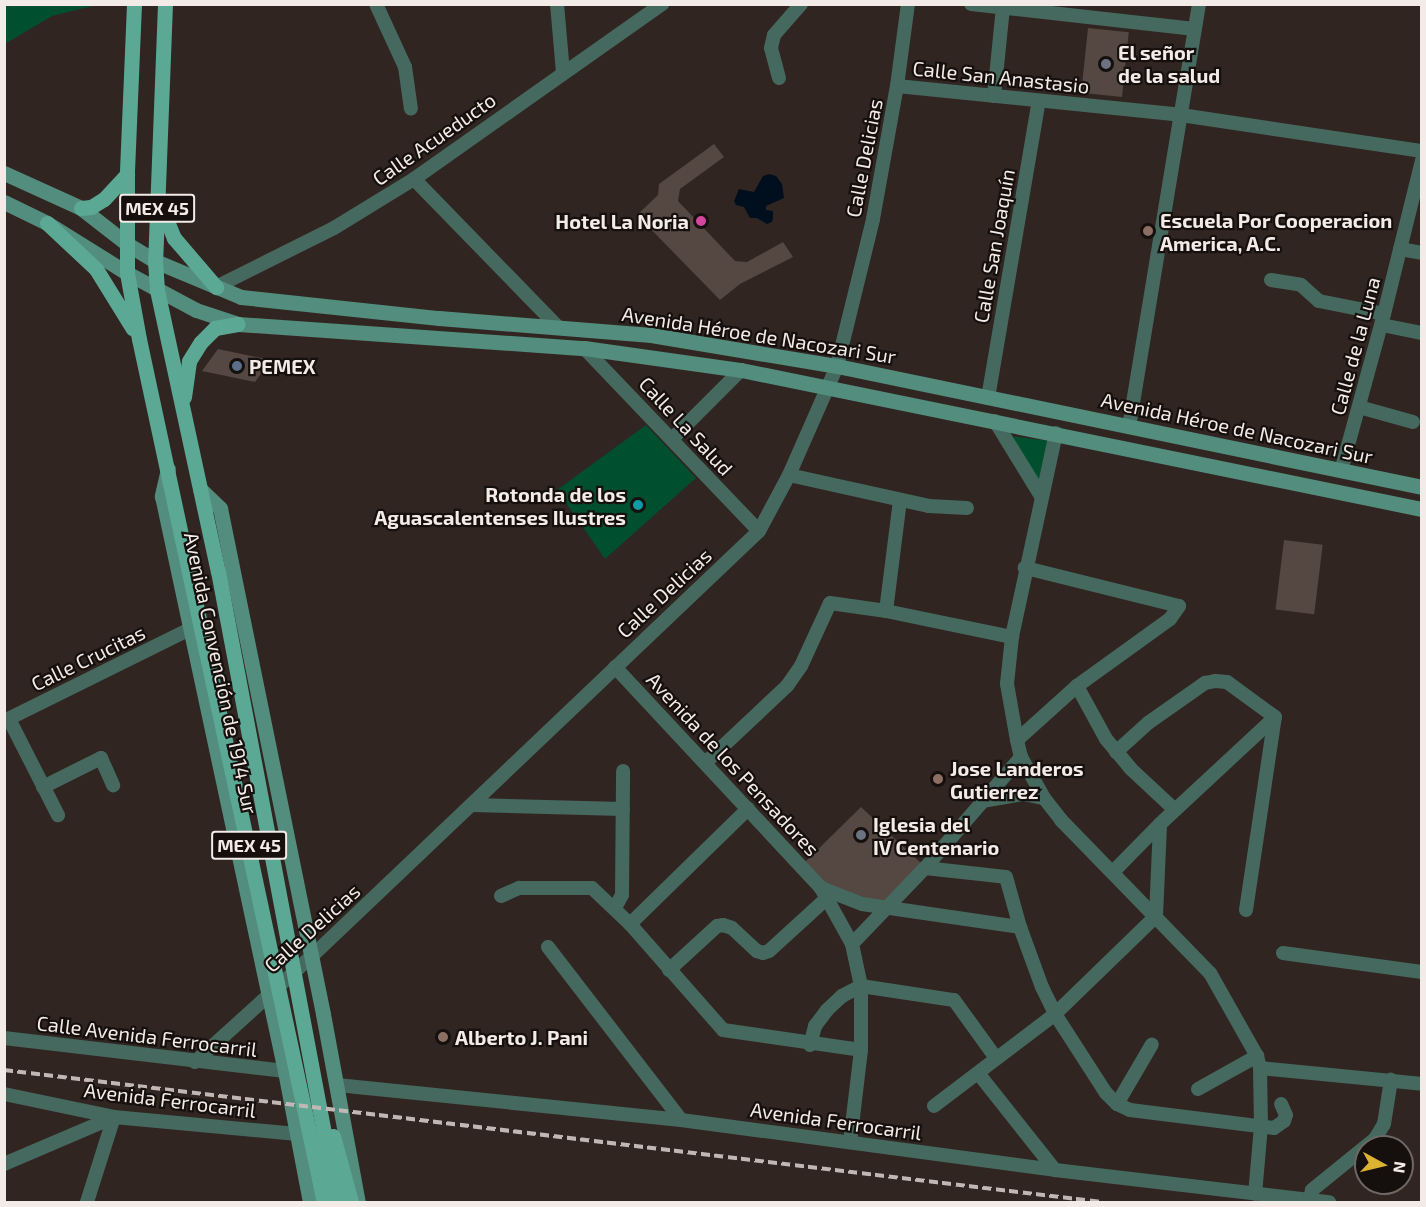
<!DOCTYPE html>
<meta charset="utf-8">
<style>
body{margin:0}
#map{position:relative;width:1426px;height:1207px;overflow:hidden;background:#312521;font-family:"Exo 2",sans-serif}
div>[style]{position:absolute}
.green>*{inset:0;background:#004f2e}
.water>*{inset:0;background:#000f1d}
.building>*{inset:0;background:#554742;transform-origin:0 0}
.street>*{height:14px;margin:-7px;padding:0 7px;transform-origin:7px;border-radius:7px;background:#45695f}
.secondary>*{height:15px;margin:-7.5px;padding:0 7.5px;transform-origin:7.5px;border-radius:7.5px;background:#528d7d}
.primary>*{height:15px;margin:-7.5px;padding:0 7.5px;transform-origin:7.5px;border-radius:7.5px;background:#5ba994}
.rail>*{height:4px;margin-top:-2px;transform-origin:0;background:repeating-linear-gradient(90deg,#c1b8b5 0 9px,transparent 0 13.5px)}
.dots>*{width:16px;height:16px;translate:-50% -50%;box-sizing:border-box;border:3px solid #15100e;border-radius:50%}
span{translate:-50% -50%;white-space:nowrap;text-align:center;line-height:1.15;-webkit-text-stroke:4.5px #15100e;paint-order:stroke}
.shield-label span{padding:2px 4px;background:#15100e;border:2px solid;border-radius:4px;-webkit-text-stroke-width:0}
.shield-label{font-size:18px;color:#f3ebe8;font-weight:700}
.poi-label{font-size:20px;color:#f3ebe8;font-weight:700}
.left{translate:0 -50%;text-align:left}
.right{translate:-100% -50%;text-align:right}
.street-label{font-size:20px;color:#f3ebe8}
.frame{position:absolute;inset:0;border:6px solid #f3ebe8;pointer-events:none}
.north{position:absolute;left:1354px;top:1135px;width:60px;height:60px;box-sizing:border-box;background:#15100e;border:2px solid #6e6865;border-radius:50%;rotate:98deg;font-size:16px;font-weight:700;line-height:24px;text-align:center;color:#f3ebe8}
.north::after{content:'';display:block;margin:auto;width:21px;height:27px;background:#dcb233;clip-path:polygon(50% 0,100% 100%,50% 72%,0 100%)}
</style>
<div id="map">
<div class="green">
<div style="clip-path:polygon(5px 4px,97px 4px,97px 5px,52px 16px,5px 44px)"></div>
<div style="clip-path:polygon(646px 425px,696px 478px,605px 559px,557px 490px)"></div>
<div style="clip-path:polygon(1010px 436px,1050px 441px,1040px 486px)"></div>
</div>
<div class="water">
<div style="clip-path:polygon(769px 174px,776px 176px,782px 184px,784px 198px,766px 206px,766px 210px,773px 211px,773px 217px,772px 222px,767px 224px,757px 218px,750px 218px,744px 207px,736px 205px,734px 201px,739px 189px,754px 192px,763px 176px)"></div>
</div>
<div class="building">
<div style="left:1088px;top:28px;width:41px;height:65px;rotate:6deg"></div>
<div style="clip-path:polygon(714px 144px,724px 157px,680px 189px,678px 201px,735px 261px,747px 262px,783px 242px,793px 257px,740px 284px,720px 300px,637px 215px,658px 195px,659px 184px)"></div>
<div style="clip-path:polygon(218px 349px,271px 360px,255px 382px,202px 371px)"></div>
<div style="left:1284px;top:540px;width:39px;height:70px;rotate:7deg"></div>
<div style="clip-path:polygon(861px 807px,924px 866px,887px 905px,862px 901px,819px 881px,804px 863px)"></div>
</div>
<div class="street">
<div style="left:376px;top:4px;width:69px;rotate:65.3deg"></div>
<div style="left:405px;top:67px;width:42px;rotate:81.9deg"></div>
<div style="left:557px;top:4px;width:68px;rotate:85deg"></div>
<div style="left:971px;top:4px;width:225px;rotate:6.4deg"></div>
<div style="left:779px;top:78px;width:31px;rotate:-105deg"></div>
<div style="left:771px;top:48px;width:13px;rotate:-77deg"></div>
<div style="left:774px;top:35px;width:41px;rotate:-48.9deg"></div>
<div style="left:897px;top:86px;width:285px;rotate:5.8deg"></div>
<div style="left:1181px;top:115px;width:244px;rotate:8.5deg"></div>
<div style="left:994px;top:96px;width:88px;rotate:-84.2deg"></div>
<div style="left:414px;top:179px;width:208px;rotate:45.8deg"></div>
<div style="left:1400px;top:249px;width:22px;rotate:10deg"></div>
<div style="left:1271px;top:280px;width:30px;rotate:9deg"></div>
<div style="left:1301px;top:285px;width:24px;rotate:42deg"></div>
<div style="left:1319px;top:301px;width:66px;rotate:11.3deg"></div>
<div style="left:216px;top:287px;width:132px;rotate:-26.6deg"></div>
<div style="left:334px;top:228px;width:94px;rotate:-31.5deg"></div>
<div style="left:414px;top:179px;width:304px;rotate:-35.2deg"></div>
<div style="left:1382px;top:325px;width:41px;rotate:11.3deg"></div>
<div style="left:584px;top:348px;width:253px;rotate:46.3deg"></div>
<div style="left:988px;top:398px;width:301px;rotate:-80.3deg"></div>
<div style="left:1359px;top:407px;width:56px;rotate:15.5deg"></div>
<div style="left:995px;top:421px;width:88px;rotate:58.5deg"></div>
<div style="left:1129px;top:427px;width:429px;rotate:-80.6deg"></div>
<div style="left:1056px;top:433px;width:209px;rotate:102.2deg"></div>
<div style="left:1012px;top:637px;width:47px;rotate:96.1deg"></div>
<div style="left:1007px;top:684px;width:57px;rotate:79.9deg"></div>
<div style="left:1017px;top:740px;width:17px;rotate:77deg"></div>
<div style="left:1021px;top:757px;width:47px;rotate:60.7deg"></div>
<div style="left:1044px;top:798px;width:28px;rotate:52deg"></div>
<div style="left:1061px;top:820px;width:214px;rotate:45.8deg"></div>
<div style="left:1210px;top:973px;width:95px;rotate:60.5deg"></div>
<div style="left:1257px;top:1056px;width:12px;rotate:76deg"></div>
<div style="left:1260px;top:1068px;width:58px;rotate:89deg"></div>
<div style="left:1261px;top:1126px;width:68px;rotate:95deg"></div>
<div style="left:673px;top:438px;width:96px;rotate:-45deg"></div>
<div style="left:1341px;top:471px;width:163px;rotate:-74.7deg"></div>
<div style="left:1384px;top:314px;width:159px;rotate:-76.1deg"></div>
<div style="left:789px;top:475px;width:143px;rotate:12.5deg"></div>
<div style="left:929px;top:506px;width:38px;rotate:3deg"></div>
<div style="left:886px;top:611px;width:112px;rotate:-82.8deg"></div>
<div style="left:615px;top:667px;width:302px;rotate:47deg"></div>
<div style="left:821px;top:888px;width:64px;rotate:61deg"></div>
<div style="left:852px;top:944px;width:43px;rotate:77.9deg"></div>
<div style="left:861px;top:986px;width:64px;rotate:90deg"></div>
<div style="left:861px;top:1050px;width:93px;rotate:96.8deg"></div>
<div style="left:1077px;top:686px;width:60px;rotate:61.3deg"></div>
<div style="left:1106px;top:739px;width:39px;rotate:50deg"></div>
<div style="left:1131px;top:769px;width:60px;rotate:43deg"></div>
<div style="left:9px;top:719px;width:108px;rotate:63deg"></div>
<div style="left:4px;top:721px;width:208px;rotate:-26.3deg"></div>
<div style="left:1017px;top:740px;width:81px;rotate:-42deg"></div>
<div style="left:1077px;top:686px;width:115px;rotate:-35.8deg"></div>
<div style="left:1170px;top:619px;width:16px;rotate:-55deg"></div>
<div style="left:1179px;top:606px;width:159px;rotate:-166.1deg"></div>
<div style="left:1116px;top:752px;width:43px;rotate:-42.2deg"></div>
<div style="left:1148px;top:723px;width:70px;rotate:-35.1deg"></div>
<div style="left:1205px;top:683px;width:10px;rotate:-11deg"></div>
<div style="left:1215px;top:681px;width:12px;rotate:5deg"></div>
<div style="left:1227px;top:682px;width:59px;rotate:36.1deg"></div>
<div style="left:706px;top:762px;width:111px;rotate:-43.2deg"></div>
<div style="left:787px;top:686px;width:24px;rotate:-55deg"></div>
<div style="left:801px;top:666px;width:69px;rotate:-65.3deg"></div>
<div style="left:830px;top:603px;width:57px;rotate:8.1deg"></div>
<div style="left:886px;top:611px;width:129px;rotate:11.7deg"></div>
<div style="left:43px;top:787px;width:65px;rotate:-26.6deg"></div>
<div style="left:101px;top:758px;width:30px;rotate:66deg"></div>
<div style="left:982px;top:801px;width:42px;rotate:-9.7deg"></div>
<div style="left:1023px;top:794px;width:21px;rotate:11deg"></div>
<div style="left:472px;top:805px;width:151px;rotate:1.5deg"></div>
<div style="left:925px;top:868px;width:81px;rotate:6.3deg"></div>
<div style="left:1006px;top:877px;width:52px;rotate:74.4deg"></div>
<div style="left:1020px;top:927px;width:64px;rotate:69.9deg"></div>
<div style="left:1042px;top:987px;width:30px;rotate:64deg"></div>
<div style="left:1055px;top:1014px;width:94px;rotate:57.2deg"></div>
<div style="left:1106px;top:1093px;width:16px;rotate:45deg"></div>
<div style="left:1117px;top:1104px;width:14px;rotate:25deg"></div>
<div style="left:1130px;top:1110px;width:145px;rotate:7.1deg"></div>
<div style="left:1274px;top:1128px;width:12px;rotate:-35deg"></div>
<div style="left:1284px;top:1121px;width:6px;rotate:-72deg"></div>
<div style="left:1286px;top:1115px;width:12px;rotate:-114deg"></div>
<div style="left:1113px;top:872px;width:67px;rotate:-45.6deg"></div>
<div style="left:1160px;top:824px;width:157px;rotate:-42.9deg"></div>
<div style="left:821px;top:888px;width:44px;rotate:21.3deg"></div>
<div style="left:862px;top:904px;width:160px;rotate:8.3deg"></div>
<div style="left:501px;top:896px;width:20px;rotate:-24deg"></div>
<div style="left:519px;top:888px;width:73px"></div>
<div style="left:592px;top:888px;width:52px;rotate:43.5deg"></div>
<div style="left:630px;top:924px;width:141px;rotate:48.7deg"></div>
<div style="left:723px;top:1030px;width:139px;rotate:8.2deg"></div>
<div style="left:615px;top:908px;width:15px;rotate:-62deg"></div>
<div style="left:622px;top:895px;width:124px;rotate:-89.5deg"></div>
<div style="left:1246px;top:910px;width:195px;rotate:-81.5deg"></div>
<div style="left:630px;top:924px;width:165px;rotate:-44.3deg"></div>
<div style="left:852px;top:944px;width:105px;rotate:-46.2deg"></div>
<div style="left:925px;top:868px;width:147px;rotate:-49.1deg"></div>
<div style="left:548px;top:947px;width:218px;rotate:52.4deg"></div>
<div style="left:1283px;top:953px;width:140px;rotate:7.8deg"></div>
<div style="left:669px;top:970px;width:65px;rotate:-42.5deg"></div>
<div style="left:717px;top:926px;width:6px;rotate:-9deg"></div>
<div style="left:723px;top:925px;width:9px;rotate:18deg"></div>
<div style="left:732px;top:928px;width:34px;rotate:43deg"></div>
<div style="left:757px;top:951px;width:6px;rotate:18deg"></div>
<div style="left:763px;top:953px;width:6px;rotate:-18deg"></div>
<div style="left:769px;top:951px;width:79px;rotate:-42.4deg"></div>
<div style="left:4px;top:1038px;width:283px;rotate:6.7deg"></div>
<div style="left:810px;top:1045px;width:20px;rotate:-75deg"></div>
<div style="left:815px;top:1026px;width:20px;rotate:-53deg"></div>
<div style="left:827px;top:1010px;width:21px;rotate:-43deg"></div>
<div style="left:842px;top:996px;width:21px;rotate:-28deg"></div>
<div style="left:861px;top:986px;width:94px;rotate:8.6deg"></div>
<div style="left:954px;top:1000px;width:72px;rotate:54.1deg"></div>
<div style="left:195px;top:1062px;width:156px;rotate:-42.2deg"></div>
<div style="left:311px;top:957px;width:618px;rotate:-43.56deg"></div>
<div style="left:759px;top:531px;width:64px;rotate:-61.8deg"></div>
<div style="left:789px;top:475px;width:119px;rotate:-66.2deg"></div>
<div style="left:837px;top:366px;width:151px;rotate:-76.2deg"></div>
<div style="left:873px;top:219px;width:135px;rotate:-79.8deg"></div>
<div style="left:897px;top:86px;width:83px;rotate:-82.4deg"></div>
<div style="left:1260px;top:1068px;width:163px;rotate:5.6deg"></div>
<div style="left:978px;top:1073px;width:124px;rotate:51.6deg"></div>
<div style="left:337px;top:1085px;width:346px;rotate:5.8deg"></div>
<div style="left:681px;top:1120px;width:377px;rotate:7.6deg"></div>
<div style="left:1055px;top:1170px;width:276px;rotate:6.7deg"></div>
<div style="left:1198px;top:1089px;width:68px;rotate:-29.2deg"></div>
<div style="left:4px;top:1094px;width:112px;rotate:11.8deg"></div>
<div style="left:114px;top:1117px;width:184px;rotate:5.3deg"></div>
<div style="left:1117px;top:1104px;width:69px;rotate:-59.7deg"></div>
<div style="left:934px;top:1106px;width:152px;rotate:-37.2deg"></div>
<div style="left:1055px;top:1014px;width:141px;rotate:-44.1deg"></div>
<div style="left:1156px;top:916px;width:92px;rotate:-87.5deg"></div>
<div style="left:4px;top:1164px;width:120px;rotate:-23.1deg"></div>
<div style="left:1310px;top:1200px;width:10px;rotate:-79deg"></div>
<div style="left:1312px;top:1190px;width:81px;rotate:-39deg"></div>
<div style="left:1375px;top:1139px;width:17px;rotate:-59deg"></div>
<div style="left:1384px;top:1124px;width:45px;rotate:-81deg"></div>
<div style="left:87px;top:1202px;width:89px;rotate:-72.4deg"></div>
</div>
<div class="secondary">
<div style="left:4px;top:173px;width:85px;rotate:24.4deg"></div>
<div style="left:81px;top:208px;width:58px;rotate:38deg"></div>
<div style="left:127px;top:244px;width:33px;rotate:31deg"></div>
<div style="left:155px;top:261px;width:93px;rotate:22.7deg"></div>
<div style="left:241px;top:297px;width:199px;rotate:6.1deg"></div>
<div style="left:439px;top:318px;width:213px;rotate:4.6deg"></div>
<div style="left:651px;top:335px;width:189px;rotate:9.5deg"></div>
<div style="left:837px;top:366px;width:597px;rotate:11.69deg"></div>
<div style="left:4px;top:202px;width:48px;rotate:26deg"></div>
<div style="left:47px;top:223px;width:94px;rotate:32deg"></div>
<div style="left:127px;top:273px;width:78px;rotate:28.2deg"></div>
<div style="left:196px;top:310px;width:44px;rotate:18.4deg"></div>
<div style="left:238px;top:324px;width:347px;rotate:4deg"></div>
<div style="left:584px;top:348px;width:159px;rotate:8deg"></div>
<div style="left:741px;top:370px;width:695px;rotate:11.54deg"></div>
<div style="left:168px;top:469px;width:28px;rotate:103deg"></div>
<div style="left:162px;top:496px;width:588px;rotate:77.93deg"></div>
<div style="left:285px;top:1071px;width:133px;rotate:79.2deg"></div>
<div style="left:200px;top:489px;width:28px;rotate:44deg"></div>
<div style="left:220px;top:508px;width:516px;rotate:78.49deg"></div>
<div style="left:323px;top:1014px;width:191px;rotate:79.5deg"></div>
</div>
<div class="primary">
<div style="left:134px;top:4px;width:170px;rotate:92.4deg"></div>
<div style="left:127px;top:174px;width:99px;rotate:90deg"></div>
<div style="left:127px;top:273px;width:67px;rotate:79.7deg"></div>
<div style="left:139px;top:339px;width:883px;rotate:77.9deg"></div>
<div style="left:165px;top:4px;width:257px;rotate:92.2deg"></div>
<div style="left:155px;top:261px;width:29px;rotate:86deg"></div>
<div style="left:157px;top:290px;width:288px;rotate:77.8deg"></div>
<div style="left:218px;top:571px;width:642px;rotate:79.32deg"></div>
<div style="left:161px;top:206px;width:35px;rotate:68deg"></div>
<div style="left:174px;top:238px;width:65px;rotate:49.4deg"></div>
<div style="left:81px;top:208px;width:10px;rotate:-6deg"></div>
<div style="left:91px;top:207px;width:15px;rotate:-32deg"></div>
<div style="left:104px;top:199px;width:34px;rotate:-47deg"></div>
<div style="left:47px;top:223px;width:67px;rotate:43.2deg"></div>
<div style="left:96px;top:269px;width:70px;rotate:58.3deg"></div>
<div style="left:184px;top:397px;width:36px;rotate:-82deg"></div>
<div style="left:189px;top:361px;width:22px;rotate:-58deg"></div>
<div style="left:201px;top:342px;width:20px;rotate:-45deg"></div>
<div style="left:215px;top:328px;width:23px;rotate:-10deg"></div>
<div style="left:333px;top:1136px;width:68px;rotate:74.7deg"></div>
</div>
<div class="rail">
<div style="left:4px;top:1070px;width:1106px;rotate:6.86deg"></div>
</div>
<div class="dots">
<div style="left:1106px;top:64px;background:#6b7280"></div>
<div style="left:701px;top:221px;background:#d1479c"></div>
<div style="left:1148px;top:231px;background:#8d6e63"></div>
<div style="left:237px;top:366px;background:#5c6f8a"></div>
<div style="left:638px;top:505px;background:#0f9aa8"></div>
<div style="left:938px;top:779px;background:#8d6e63"></div>
<div style="left:861px;top:835px;background:#6b7280"></div>
<div style="left:443px;top:1037px;background:#8d6e63"></div>
</div>
<div class="shield-label">
<span style="left:157px;top:208px">MEX 45</span>
<span style="left:249px;top:845px">MEX 45</span>
</div>
<div class="poi-label">
<span class="left" style="left:1118px;top:64px">El señor<br>de la salud</span>
<span class="left" style="left:1160px;top:232px">Escuela Por Cooperacion<br>America, A.C.</span>
<span class="right" style="left:689px;top:221px">Hotel La Noria</span>
<span class="left" style="left:249px;top:366px">PEMEX</span>
<span class="right" style="left:626px;top:506px">Rotonda de los<br>Aguascalentenses Ilustres</span>
<span class="left" style="left:950px;top:780px">Jose Landeros<br>Gutierrez</span>
<span class="left" style="left:873px;top:836px">Iglesia del<br>IV Centenario</span>
<span class="left" style="left:455px;top:1037px">Alberto J. Pani</span>
</div>
<div class="street-label">
<span style="left:1001px;top:77px;rotate:6deg">Calle San Anastasio</span>
<span style="left:434px;top:139px;rotate:-35deg">Calle Acueducto</span>
<span style="left:864px;top:158px;rotate:-79deg">Calle Delicias</span>
<span style="left:994px;top:246px;rotate:-80deg">Calle San Joaquín</span>
<span style="left:759px;top:335px;rotate:9deg">Avenida Héroe de Nacozari Sur</span>
<span style="left:1355px;top:346px;rotate:-75deg">Calle de la Luna</span>
<span style="left:686px;top:426px;rotate:47deg">Calle La Salud</span>
<span style="left:1237px;top:428px;rotate:12deg">Avenida Héroe de Nacozari Sur</span>
<span style="left:664px;top:593px;rotate:-43deg">Calle Delicias</span>
<span style="left:88px;top:658px;rotate:-26deg">Calle Crucitas</span>
<span style="left:221px;top:673px;rotate:78deg">Avenida Convención de 1914 Sur</span>
<span style="left:733px;top:764px;rotate:47deg">Avenida de los Pensadores</span>
<span style="left:312px;top:928px;rotate:-42deg">Calle Delicias</span>
<span style="left:147px;top:1036px;rotate:7deg">Calle Avenida Ferrocarril</span>
<span style="left:170px;top:1100px;rotate:7deg">Avenida Ferrocarril</span>
<span style="left:836px;top:1121px;rotate:8deg">Avenida Ferrocarril</span>
</div>
<div class="frame"></div>
<div class="north">N</div>
</div>
